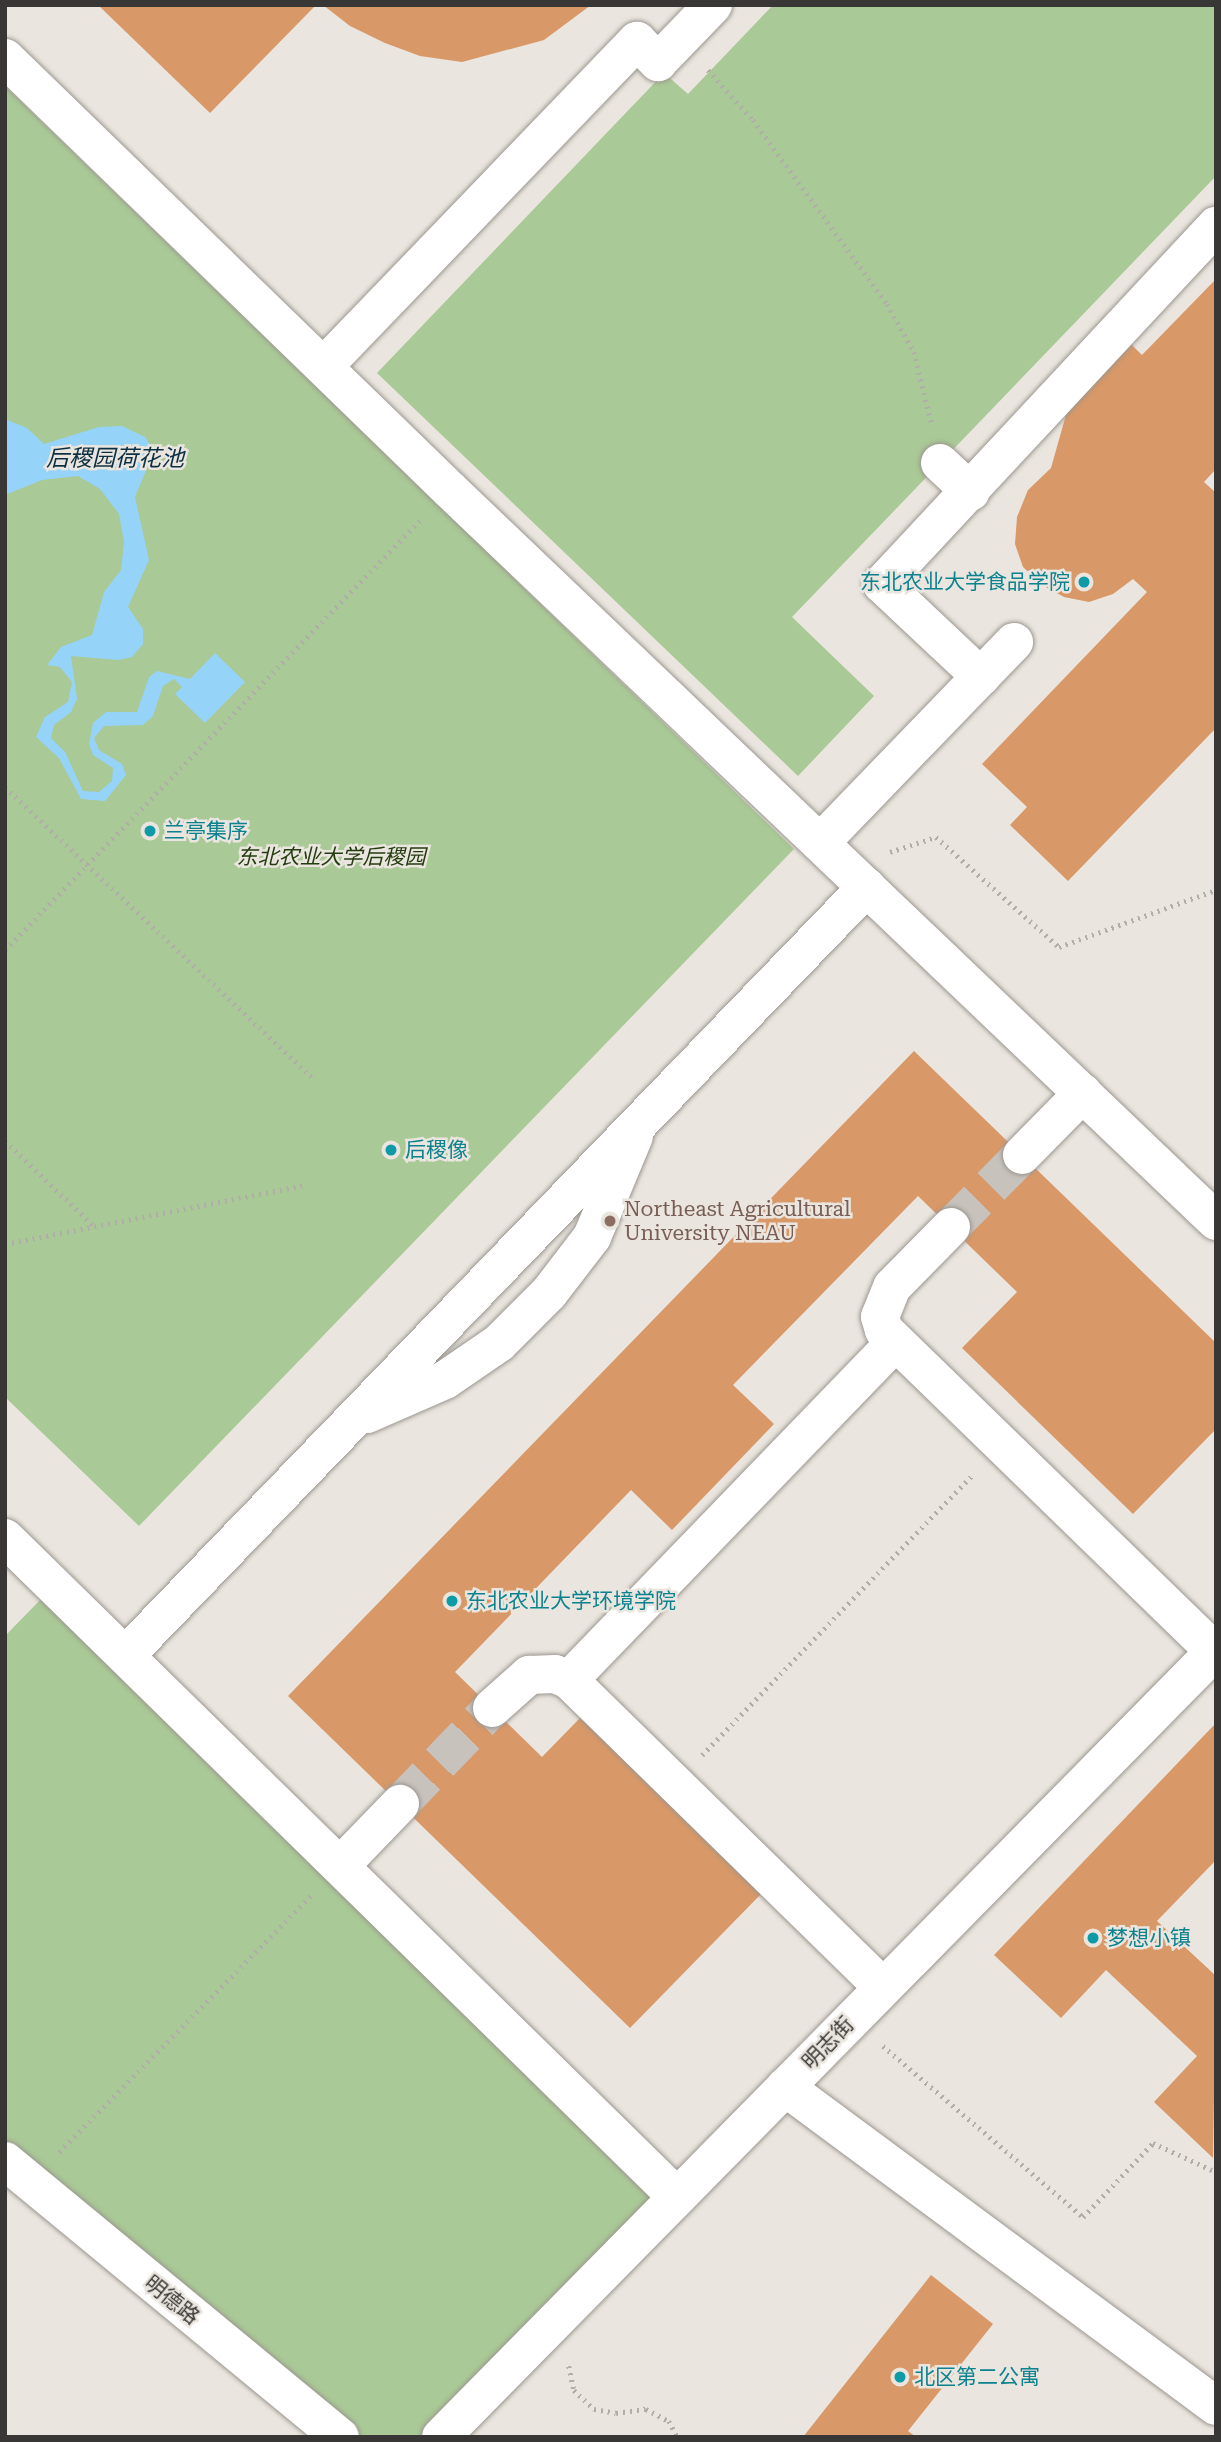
<!DOCTYPE html>
<meta charset="utf-8">
<style>
body{margin:0}
#map{position:relative;width:1221px;height:2442px;overflow:hidden;background:#eae5de;font-family:"Roboto Serif","Noto Sans SC",serif}
div>[style]{position:absolute}
.green>*{inset:0;background:#a9c996}
.water>*{inset:0;background:#96d3f9}
.building>*{inset:0;background:#d99867}
.minor-tunnel>*{height:38px;margin-top:-19px;transform-origin:0;background:repeating-linear-gradient(90deg,#c7c2bc 0 38px,transparent 0 57px)}
.path>*{height:4.5px;margin-top:-2.25px;transform-origin:0;background:repeating-linear-gradient(90deg,#b1ada8 0 2px,transparent 0 7px)}
.roads{filter:drop-shadow(0 0 2px #9b9690) drop-shadow(0 0 2px #9b9690)}
.minor>*{height:38px;margin:-19px;padding:0 19px;transform-origin:19px;border-radius:19px;background:#fff}
.dots>*{width:19px;height:19px;translate:-50% -50%;box-sizing:border-box;border:4px solid #eae5de;border-radius:50%}
span{translate:-50% -50%;white-space:nowrap;text-align:center;line-height:1.15;-webkit-text-stroke:5px #eae5de;paint-order:stroke}
.culture-label{font-size:21px;color:#0d838f}
.right{translate:-100% -50%;text-align:right}
.left{translate:0 -50%;text-align:left}
.park-label{font-size:21px;color:#233d0e;font-style:italic}
.education-label{font-size:21px;color:#785e54}
.street-label{font-size:21px;color:#393735}
.water-label{font-size:23px;color:#0c3043;font-style:italic}
.frame{position:absolute;inset:0;border:7px solid #393735;pointer-events:none}
</style>
<div id="map">
<div class="green">
<div style="clip-path:polygon(773px 5px,1216px 5px,1216px 176px,792px 617px,874px 696px,798px 776px,377px 373px,664px 73px,688px 94px)"></div>
<div style="clip-path:polygon(5px 86px,794px 849px,139px 1526px,5px 1397px)"></div>
<div style="clip-path:polygon(46px 1594px,677px 2197px,441px 2437px,342px 2437px,5px 2161px,5px 1636px)"></div>
</div>
<div class="water">
<div style="clip-path:polygon(5px 419px,27px 428px,44px 444px,99px 427px,122px 426px,145px 437px,154px 451px,135px 497px,149px 560px,128px 607px,143px 629px,143px 644px,132px 657px,118px 660px,71px 656px,77px 699px,71px 712px,54px 725px,51px 738px,65px 752px,83px 791px,99px 792px,112px 781px,113px 768px,93px 755px,89px 744px,93px 723px,106px 712px,137px 712px,149px 677px,157px 671px,190px 679px,215px 653px,245px 682px,205px 723px,175px 694px,182px 687px,174px 679px,163px 686px,153px 716px,143px 725px,104px 726px,94px 738px,99px 750px,122px 764px,126px 775px,105px 801px,81px 799px,59px 758px,36px 737px,45px 717px,68px 702px,72px 682px,60px 667px,47px 665px,61px 647px,92px 635px,104px 592px,121px 570px,124px 542px,119px 514px,100px 489px,78px 476px,42px 480px,5px 495px)"></div>
</div>
<div class="building">
<div style="clip-path:polygon(98px 5px,316px 5px,210px 113px)"></div>
<div style="clip-path:polygon(323px 5px,591px 5px,544px 40px,462px 62px,420px 56px,385px 43px,350px 26px)"></div>
<div style="clip-path:polygon(1216px 279px,1216px 469px,1204px 482px,1216px 493px,1216px 728px,1068px 881px,1010px 825px,1027px 807px,982px 764px,1147px 592px,1133px 579px,1113px 594px,1089px 602px,1064px 597px,1042px 585px,1023px 567px,1015px 544px,1017px 517px,1028px 490px,1051px 468px,1071px 397px,1127px 340px,1142px 355px)"></div>
<div style="clip-path:polygon(914px 1051px,1216px 1343px,1216px 1429px,1133px 1514px,962px 1348px,1017px 1292px,918px 1196px,733px 1385px,774px 1424px,672px 1530px,631px 1490px,455px 1672px,542px 1757px,581px 1717px,762px 1893px,630px 2028px,288px 1696px)"></div>
<div style="clip-path:polygon(1216px 1723px,1216px 1860px,1157px 1921px,1216px 1976px,1213px 2158px,1154px 2102px,1197px 2056px,1106px 1970px,1061px 2018px,994px 1955px)"></div>
<div style="clip-path:polygon(931px 2275px,993px 2324px,908px 2431px,916px 2437px,803px 2437px)"></div>
</div>
<div class="minor-tunnel">
<div style="left:951px;top:1227px;width:101px;rotate:-45.4deg"></div>
<div style="left:400px;top:1804px;width:133px;rotate:-46.2deg"></div>
</div>
<div class="path">
<div style="left:708px;top:70px;width:67px;rotate:48deg"></div>
<div style="left:753px;top:120px;width:228px;rotate:53.9deg"></div>
<div style="left:887px;top:304px;width:55px;rotate:60.6deg"></div>
<div style="left:914px;top:352px;width:75px;rotate:76.1deg"></div>
<div style="left:5px;top:787px;width:425px;rotate:43.4deg"></div>
<div style="left:890px;top:852px;width:48px;rotate:-18.1deg"></div>
<div style="left:936px;top:837px;width:165px;rotate:41.8deg"></div>
<div style="left:1059px;top:947px;width:167px;rotate:-20deg"></div>
<div style="left:5px;top:950px;width:600px;rotate:-46.01deg"></div>
<div style="left:5px;top:1141px;width:123px;rotate:43.7deg"></div>
<div style="left:5px;top:1244px;width:303px;rotate:-11.1deg"></div>
<div style="left:702px;top:1755px;width:390px;rotate:-46deg"></div>
<div style="left:883px;top:2046px;width:263px;rotate:40.5deg"></div>
<div style="left:1083px;top:2217px;width:102px;rotate:-46.6deg"></div>
<div style="left:1153px;top:2143px;width:69px;rotate:24.7deg"></div>
<div style="left:59px;top:2152px;width:359px;rotate:-45.5deg"></div>
<div style="left:569px;top:2366px;width:25px;rotate:78deg"></div>
<div style="left:574px;top:2390px;width:28px;rotate:44deg"></div>
<div style="left:594px;top:2409px;width:22px;rotate:10deg"></div>
<div style="left:616px;top:2413px;width:30px;rotate:-8deg"></div>
<div style="left:646px;top:2409px;width:26px;rotate:28deg"></div>
<div style="left:669px;top:2421px;width:18px;rotate:63deg"></div>
</div>
<div class="roads">
<div class="minor">
<div style="left:5px;top:58px;width:620px;rotate:44.15deg"></div>
<div style="left:450px;top:490px;width:1059px;rotate:43.66deg"></div>
<div style="left:325px;top:365px;width:450px;rotate:-46.1deg"></div>
<div style="left:637px;top:41px;width:30px;rotate:45deg"></div>
<div style="left:658px;top:62px;width:79px;rotate:-46deg"></div>
<div style="left:940px;top:463px;width:42px;rotate:43.1deg"></div>
<div style="left:981px;top:677px;width:136px;rotate:-136.8deg"></div>
<div style="left:882px;top:584px;width:490px;rotate:-47deg"></div>
<div style="left:821px;top:842px;width:278px;rotate:-46deg"></div>
<div style="left:1022px;top:1155px;width:87px;rotate:-45.5deg"></div>
<div style="left:951px;top:1227px;width:84px;rotate:134.5deg"></div>
<div style="left:892px;top:1287px;width:32px;rotate:112deg"></div>
<div style="left:880px;top:1317px;width:14px;rotate:73deg"></div>
<div style="left:884px;top:1330px;width:460px;rotate:44.2deg"></div>
<div style="left:367px;top:1414px;width:85px;rotate:-23.6deg"></div>
<div style="left:445px;top:1380px;width:65px;rotate:-34.4deg"></div>
<div style="left:499px;top:1343px;width:71px;rotate:-45deg"></div>
<div style="left:549px;top:1293px;width:71px;rotate:-52.5deg"></div>
<div style="left:592px;top:1237px;width:109px;rotate:-67.4deg"></div>
<div style="left:5px;top:1538px;width:941px;rotate:44.44deg"></div>
<div style="left:126px;top:1655px;width:1067px;rotate:-46.03deg"></div>
<div style="left:569px;top:1680px;width:439px;rotate:44.4deg"></div>
<div style="left:492px;top:1708px;width:50px;rotate:-41.7deg"></div>
<div style="left:529px;top:1675px;width:26px;rotate:-2deg"></div>
<div style="left:555px;top:1674px;width:15px;rotate:23deg"></div>
<div style="left:569px;top:1680px;width:467px;rotate:-46deg"></div>
<div style="left:341px;top:1865px;width:85px;rotate:-46deg"></div>
<div style="left:785px;top:2087px;width:536px;rotate:36.51deg"></div>
<div style="left:5px;top:2161px;width:434px;rotate:39.5deg"></div>
<div style="left:441px;top:2437px;width:1105px;rotate:-45.44deg"></div>
</div>
</div>
<div class="dots">
<div style="left:1084px;top:582px;background:#0f9aa8"></div>
<div style="left:150px;top:831px;background:#0f9aa8"></div>
<div style="left:391px;top:1150px;background:#0f9aa8"></div>
<div style="left:610px;top:1221px;background:#8d6e63"></div>
<div style="left:452px;top:1601px;background:#0f9aa8"></div>
<div style="left:1093px;top:1938px;background:#0f9aa8"></div>
<div style="left:900px;top:2377px;background:#0f9aa8"></div>
</div>
<div class="culture-label">
<span class="right" style="left:1070px;top:582px">东北农业大学食品学院</span>
<span class="left" style="left:164px;top:831px">兰亭集序</span>
<span class="left" style="left:405px;top:1150px">后稷像</span>
<span class="left" style="left:466px;top:1601px">东北农业大学环境学院</span>
<span class="left" style="left:1107px;top:1938px">梦想小镇</span>
<span class="left" style="left:914px;top:2377px">北区第二公寓</span>
</div>
<div class="park-label">
<span style="left:331px;top:857px">东北农业大学后稷园</span>
</div>
<div class="education-label">
<span class="left" style="left:624px;top:1221px">Northeast Agricultural<br>University NEAU</span>
</div>
<div class="street-label">
<span style="left:828px;top:2043px;rotate:-46deg">明志街</span>
<span style="left:172px;top:2300px;rotate:39deg">明德路</span>
</div>
<div class="water-label">
<span style="left:115px;top:459px">后稷园荷花池</span>
</div>
<div class="frame"></div>
</div>
